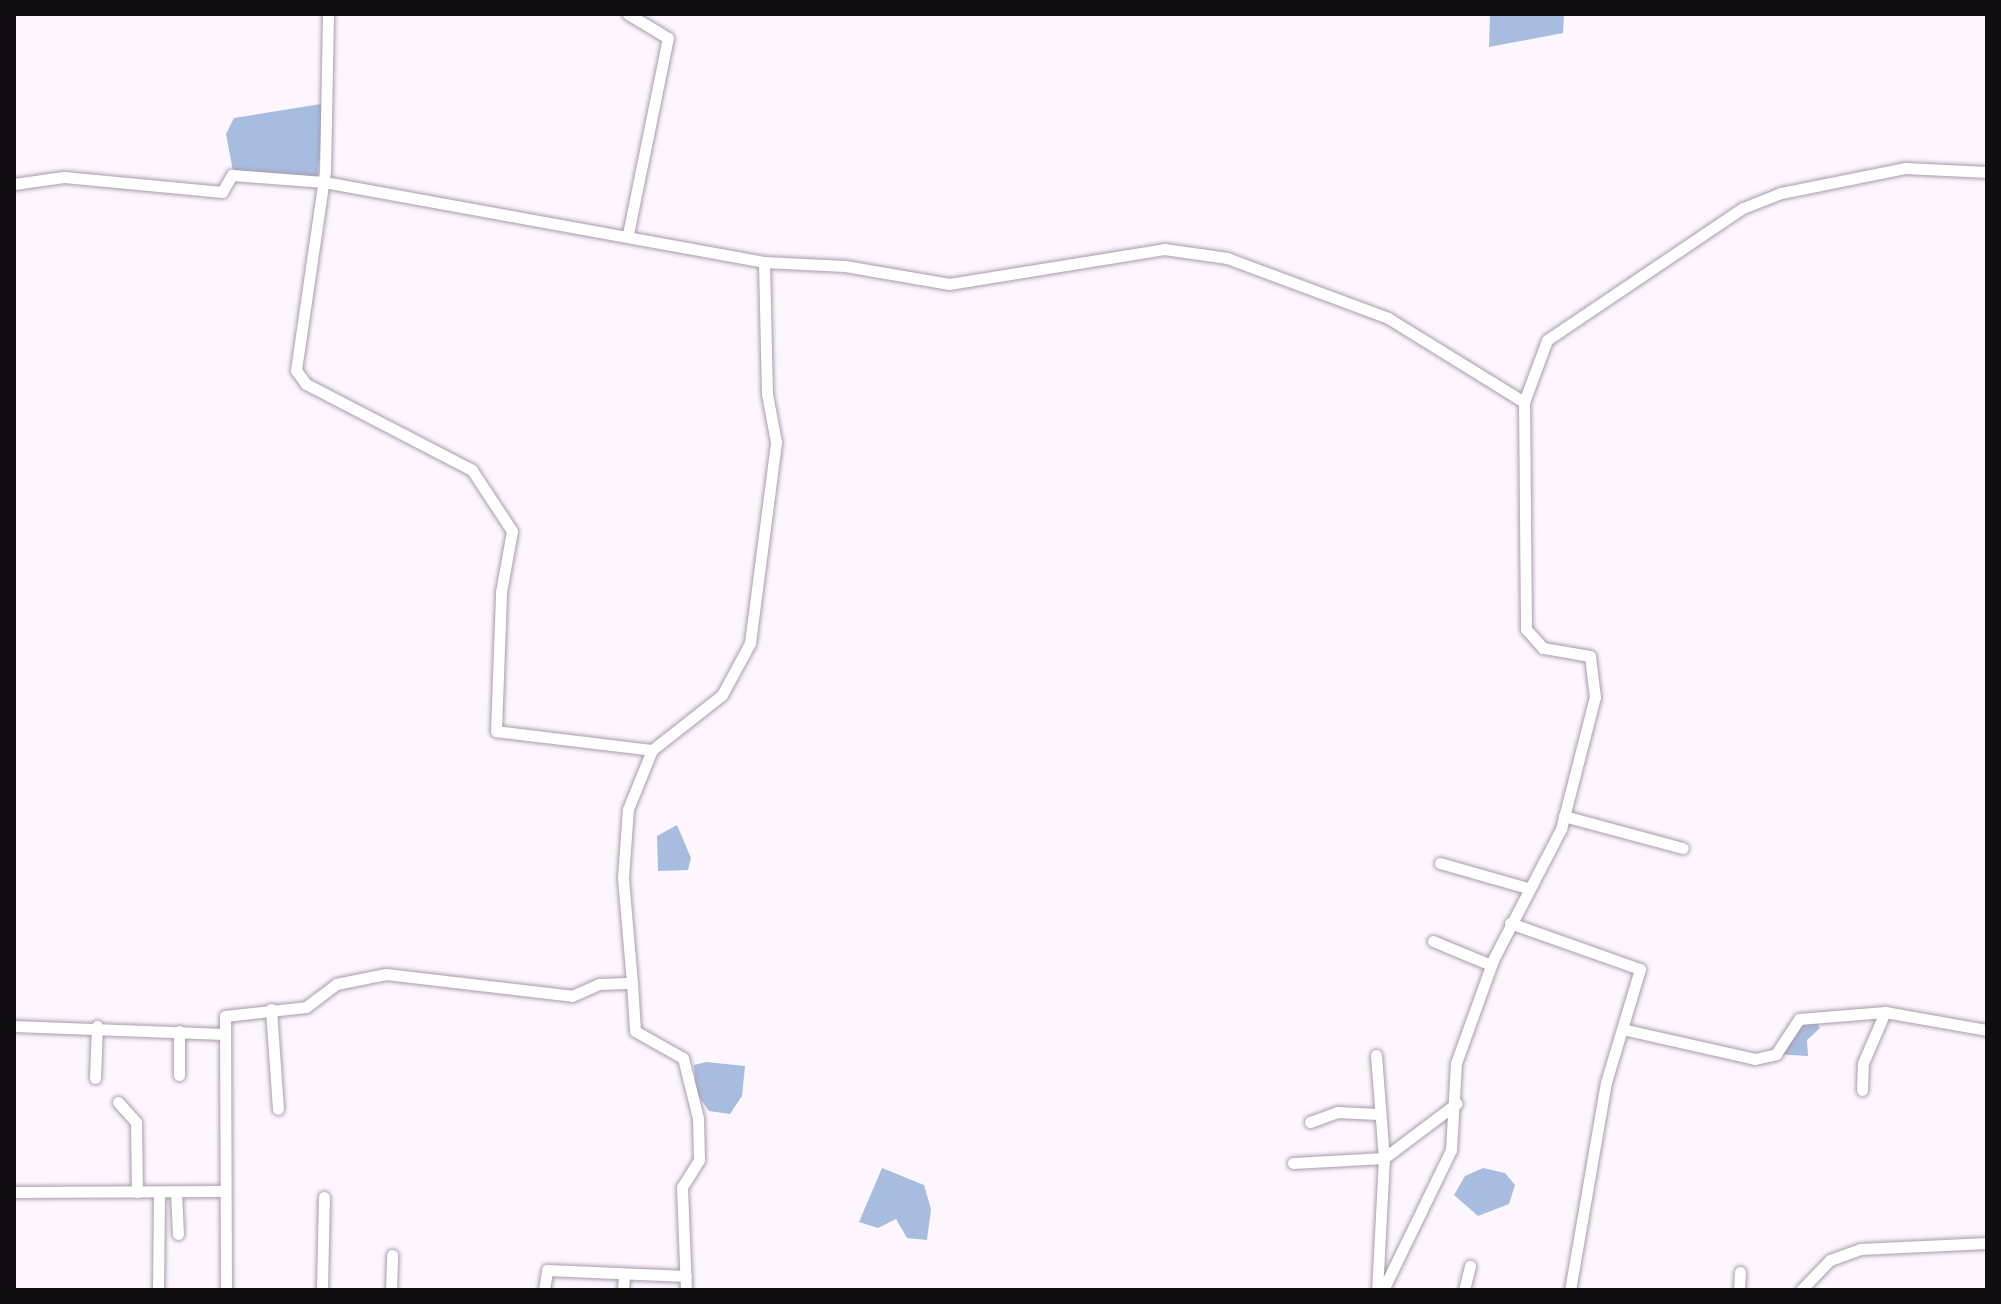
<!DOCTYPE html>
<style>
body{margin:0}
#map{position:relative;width:2001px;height:1304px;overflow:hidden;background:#fdf6ff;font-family:"Golos Text",sans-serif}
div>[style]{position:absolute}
.water>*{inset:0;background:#a7bde0}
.roads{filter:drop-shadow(0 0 2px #ab9aae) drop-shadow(0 0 2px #ab9aae)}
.minor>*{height:11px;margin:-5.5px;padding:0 5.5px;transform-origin:5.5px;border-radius:5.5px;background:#fff}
span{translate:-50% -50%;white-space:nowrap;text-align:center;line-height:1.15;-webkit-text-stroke:8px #fff;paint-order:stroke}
.frame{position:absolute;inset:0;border:16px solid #120c13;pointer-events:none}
</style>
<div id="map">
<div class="water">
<div style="clip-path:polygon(1490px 14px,1564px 14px,1563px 33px,1489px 47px)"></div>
<div style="clip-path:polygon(327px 103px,317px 178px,233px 171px,226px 134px,234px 118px)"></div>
<div style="clip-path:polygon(677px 825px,691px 858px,688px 870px,658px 871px,657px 836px)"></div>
<div style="clip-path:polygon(1812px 1014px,1820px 1028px,1807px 1040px,1808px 1056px,1776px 1054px,1777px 1044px)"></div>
<div style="clip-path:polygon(706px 1062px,745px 1066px,742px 1096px,730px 1114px,709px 1111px,696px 1093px,694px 1065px)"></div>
<div style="clip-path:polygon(882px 1168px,924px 1185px,931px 1209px,927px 1240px,907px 1238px,896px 1219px,878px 1228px,859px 1222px)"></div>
<div style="clip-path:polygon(1483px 1168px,1505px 1173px,1515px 1185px,1509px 1204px,1478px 1216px,1454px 1195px,1465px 1176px)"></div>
</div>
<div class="roads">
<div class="minor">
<div style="left:14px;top:184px;width:50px;rotate:-8deg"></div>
<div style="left:64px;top:177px;width:159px;rotate:5.4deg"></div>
<div style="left:222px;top:192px;width:20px;rotate:-60deg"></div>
<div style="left:232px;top:175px;width:92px;rotate:4.4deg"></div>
<div style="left:324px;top:182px;width:447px;rotate:10.3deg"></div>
<div style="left:628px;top:234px;width:200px;rotate:-78.5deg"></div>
<div style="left:668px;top:38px;width:47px;rotate:-149deg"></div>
<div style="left:652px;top:750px;width:89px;rotate:-38.2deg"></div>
<div style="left:722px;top:695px;width:59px;rotate:-61.7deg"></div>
<div style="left:750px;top:643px;width:203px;rotate:-82.6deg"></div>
<div style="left:776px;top:442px;width:49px;rotate:-100.6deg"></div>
<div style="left:767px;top:394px;width:132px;rotate:-91.3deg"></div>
<div style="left:764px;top:262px;width:81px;rotate:2.8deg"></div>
<div style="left:845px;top:266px;width:106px;rotate:9.8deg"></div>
<div style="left:949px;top:284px;width:218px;rotate:-9.2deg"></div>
<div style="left:1164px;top:249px;width:64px;rotate:8.1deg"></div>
<div style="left:1227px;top:258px;width:172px;rotate:20.4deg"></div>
<div style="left:1388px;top:318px;width:160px;rotate:31.7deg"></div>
<div style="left:1564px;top:816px;width:123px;rotate:15.1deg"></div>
<div style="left:1440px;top:863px;width:91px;rotate:15.9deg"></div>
<div style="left:1510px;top:923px;width:138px;rotate:19.5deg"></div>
<div style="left:1640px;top:969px;width:118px;rotate:106.7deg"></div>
<div style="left:1606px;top:1082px;width:211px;rotate:99.8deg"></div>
<div style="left:1433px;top:941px;width:63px;rotate:22.5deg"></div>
<div style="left:632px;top:983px;width:48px;rotate:86.4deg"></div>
<div style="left:635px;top:1031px;width:55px;rotate:29.4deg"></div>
<div style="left:683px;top:1058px;width:62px;rotate:76deg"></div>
<div style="left:698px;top:1118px;width:42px;rotate:88.6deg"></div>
<div style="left:699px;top:1160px;width:32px;rotate:122deg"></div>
<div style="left:682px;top:1187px;width:103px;rotate:87.8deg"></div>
<div style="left:271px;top:1009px;width:100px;rotate:86deg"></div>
<div style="left:14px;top:1026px;width:210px;rotate:2.2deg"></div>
<div style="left:1622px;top:1029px;width:136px;rotate:12.7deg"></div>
<div style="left:1755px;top:1059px;width:22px;rotate:-13deg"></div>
<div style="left:1776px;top:1054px;width:42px;rotate:-56.7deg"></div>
<div style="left:1799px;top:1019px;width:86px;rotate:-4.7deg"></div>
<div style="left:1885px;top:1012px;width:104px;rotate:10deg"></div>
<div style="left:1376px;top:1055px;width:103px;rotate:85.6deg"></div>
<div style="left:1384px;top:1158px;width:132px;rotate:93deg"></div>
<div style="left:179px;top:1075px;width:44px;rotate:-90deg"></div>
<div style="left:95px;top:1078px;width:52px;rotate:-87.8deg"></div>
<div style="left:1862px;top:1090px;width:27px;rotate:-88deg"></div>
<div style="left:1863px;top:1063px;width:56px;rotate:-66.7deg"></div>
<div style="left:118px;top:1102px;width:27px;rotate:48deg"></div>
<div style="left:136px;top:1122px;width:70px;rotate:89.2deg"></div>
<div style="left:1310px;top:1122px;width:29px;rotate:-20deg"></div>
<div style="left:1337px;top:1112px;width:41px;rotate:2.8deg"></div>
<div style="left:1293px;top:1163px;width:91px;rotate:-3.1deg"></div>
<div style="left:1384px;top:1158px;width:91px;rotate:-37deg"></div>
<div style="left:14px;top:1192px;width:211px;rotate:-0.3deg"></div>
<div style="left:176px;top:1192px;width:42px;rotate:87.3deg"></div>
<div style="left:158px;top:1290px;width:98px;rotate:-89.4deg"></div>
<div style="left:226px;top:1290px;width:274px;rotate:-90.2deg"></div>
<div style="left:225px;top:1016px;width:81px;rotate:-6.3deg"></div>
<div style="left:306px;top:1007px;width:38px;rotate:-37deg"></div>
<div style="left:336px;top:984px;width:51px;rotate:-11.3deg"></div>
<div style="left:386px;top:974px;width:187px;rotate:6.7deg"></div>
<div style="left:572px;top:996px;width:30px;rotate:-24deg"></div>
<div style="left:599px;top:984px;width:33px;rotate:-2deg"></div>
<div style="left:632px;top:983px;width:105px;rotate:-94.9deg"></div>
<div style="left:623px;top:878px;width:69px;rotate:-85.9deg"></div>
<div style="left:628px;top:809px;width:64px;rotate:-67.9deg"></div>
<div style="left:652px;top:750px;width:157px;rotate:-173.1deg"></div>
<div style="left:496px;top:731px;width:139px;rotate:-87.9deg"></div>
<div style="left:501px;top:592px;width:62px;rotate:-79.8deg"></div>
<div style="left:512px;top:531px;width:73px;rotate:-123.3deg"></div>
<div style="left:472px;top:470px;width:187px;rotate:-152.6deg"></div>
<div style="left:306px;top:384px;width:17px;rotate:-126deg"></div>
<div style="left:296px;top:370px;width:200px;rotate:-81.7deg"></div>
<div style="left:325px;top:172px;width:158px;rotate:-88.9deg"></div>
<div style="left:322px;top:1290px;width:93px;rotate:-88.8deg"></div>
<div style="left:391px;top:1290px;width:35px;rotate:-88deg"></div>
<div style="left:544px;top:1290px;width:20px;rotate:-81deg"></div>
<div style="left:547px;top:1270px;width:139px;rotate:2.5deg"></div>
<div style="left:623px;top:1290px;width:13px;rotate:-86deg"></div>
<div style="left:1383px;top:1290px;width:156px;rotate:-64.1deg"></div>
<div style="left:1451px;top:1150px;width:87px;rotate:-86.7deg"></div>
<div style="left:1456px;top:1063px;width:109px;rotate:-70.2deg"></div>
<div style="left:1493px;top:960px;width:148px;rotate:-62.6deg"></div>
<div style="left:1561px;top:829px;width:136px;rotate:-75.6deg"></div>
<div style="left:1595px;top:697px;width:41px;rotate:-97deg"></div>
<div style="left:1590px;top:656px;width:48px;rotate:-170.3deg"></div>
<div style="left:1543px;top:648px;width:25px;rotate:-132deg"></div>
<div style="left:1526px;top:629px;width:227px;rotate:-90.5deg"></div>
<div style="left:1524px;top:402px;width:66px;rotate:-69.6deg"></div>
<div style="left:1547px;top:340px;width:236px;rotate:-34deg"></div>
<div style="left:1743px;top:208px;width:41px;rotate:-21.5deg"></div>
<div style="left:1781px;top:193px;width:126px;rotate:-11.4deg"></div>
<div style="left:1905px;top:168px;width:82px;rotate:2.8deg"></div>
<div style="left:1464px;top:1290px;width:25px;rotate:-76deg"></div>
<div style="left:1739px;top:1290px;width:18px;rotate:-87deg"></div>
<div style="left:1801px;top:1290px;width:42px;rotate:-46deg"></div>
<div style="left:1830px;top:1260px;width:32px;rotate:-20deg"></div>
<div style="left:1860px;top:1249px;width:127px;rotate:-2.7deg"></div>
</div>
</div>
<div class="frame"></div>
</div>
